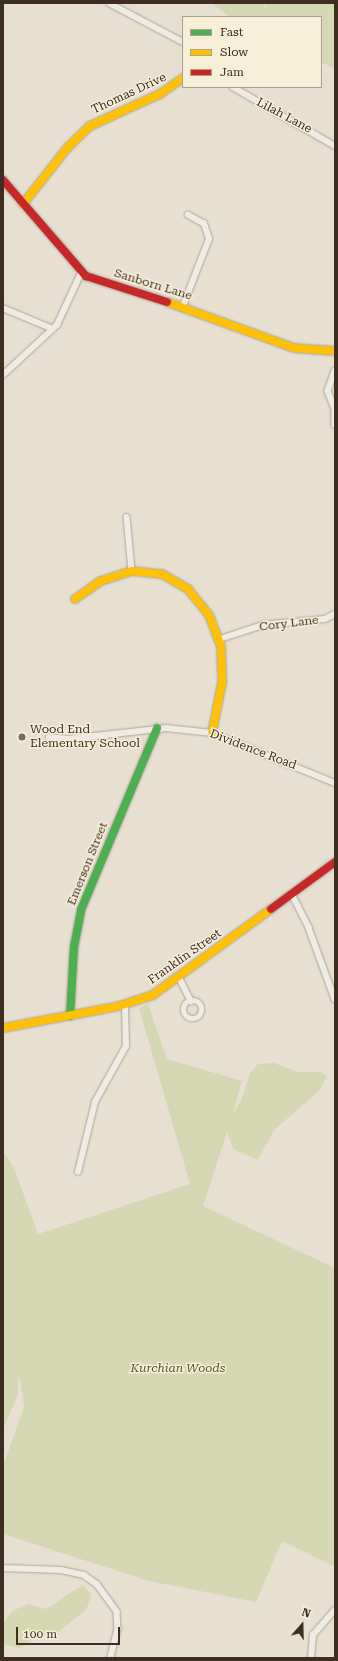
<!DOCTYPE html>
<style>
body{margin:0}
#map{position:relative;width:338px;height:1661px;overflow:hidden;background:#e7e0d1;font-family:"Roboto Serif",serif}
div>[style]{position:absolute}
.green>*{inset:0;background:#d6d7b3}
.roads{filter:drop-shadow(0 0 1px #ada599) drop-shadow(0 0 1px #ada599)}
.street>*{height:5.5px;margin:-2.75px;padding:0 2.75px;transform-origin:2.75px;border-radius:2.75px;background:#efebe3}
.street>.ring{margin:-2.75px;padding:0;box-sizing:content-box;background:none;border:5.5px solid #efebe3;border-radius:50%}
.fast>*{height:8px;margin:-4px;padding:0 4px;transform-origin:4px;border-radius:4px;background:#4caf50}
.slow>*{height:8px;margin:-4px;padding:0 4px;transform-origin:4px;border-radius:4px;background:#ffc107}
.jam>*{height:8px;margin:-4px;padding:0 4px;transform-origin:4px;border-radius:4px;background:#c62828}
.dots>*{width:11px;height:11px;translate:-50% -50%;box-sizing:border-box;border:2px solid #f7eed8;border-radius:50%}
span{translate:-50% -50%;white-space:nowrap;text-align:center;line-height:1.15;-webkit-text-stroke:3px #f7eed8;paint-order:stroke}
.street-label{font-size:12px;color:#3d2e20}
.poi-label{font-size:12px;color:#3d2e20}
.left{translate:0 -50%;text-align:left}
.park-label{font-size:12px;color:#4d5a26;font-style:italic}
.frame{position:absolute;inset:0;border:4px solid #3d2e20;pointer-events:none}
.legend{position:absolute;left:182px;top:16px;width:140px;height:72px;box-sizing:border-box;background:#f7eed8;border:1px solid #ada18e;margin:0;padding:5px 7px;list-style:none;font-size:12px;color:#3d2e20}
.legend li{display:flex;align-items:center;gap:8px;height:20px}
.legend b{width:20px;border:1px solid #ada18e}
.north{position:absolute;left:282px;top:1605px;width:40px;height:40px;-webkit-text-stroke:3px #f7eed8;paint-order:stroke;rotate:20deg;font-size:11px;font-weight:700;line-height:16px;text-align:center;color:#3d2e20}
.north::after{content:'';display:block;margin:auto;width:14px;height:18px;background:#3d2e20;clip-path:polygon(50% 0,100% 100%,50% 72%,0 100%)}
.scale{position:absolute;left:16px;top:1627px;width:104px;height:18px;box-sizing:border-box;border:2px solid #3d2e20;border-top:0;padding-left:5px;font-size:12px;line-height:14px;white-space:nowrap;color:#3d2e20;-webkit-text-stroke:3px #f7eed8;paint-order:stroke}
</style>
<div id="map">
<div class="green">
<div style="clip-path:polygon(212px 3px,264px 3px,265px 8px,267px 3px,335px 3px,335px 69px,321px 62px,321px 17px,230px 17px)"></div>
<div style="clip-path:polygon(148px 1004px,167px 1059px,242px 1081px,232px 1115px,241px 1101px,250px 1073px,258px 1064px,274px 1063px,298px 1072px,320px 1072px,327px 1076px,319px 1091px,274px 1130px,258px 1160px,233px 1149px,227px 1132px,203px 1206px,335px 1268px,335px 1567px,282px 1541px,256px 1602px,149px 1581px,3px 1534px,3px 1466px,24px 1407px,20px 1379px,18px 1378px,18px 1395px,3px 1429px,3px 1151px,14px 1168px,38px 1234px,190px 1184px,139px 1008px)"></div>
<div style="clip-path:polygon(82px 1585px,92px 1594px,86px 1610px,58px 1632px,39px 1636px,20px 1648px,3px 1644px,3px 1624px,12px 1611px,29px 1604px,46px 1609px)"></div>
</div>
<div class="roads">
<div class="street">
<div style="left:109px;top:3px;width:84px;rotate:27.8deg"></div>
<div style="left:233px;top:87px;width:118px;rotate:30deg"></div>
<div style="left:183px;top:306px;width:72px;rotate:-68.8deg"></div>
<div style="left:209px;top:239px;width:16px;rotate:-108deg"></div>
<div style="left:204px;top:224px;width:18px;rotate:-151deg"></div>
<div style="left:3px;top:308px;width:54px;rotate:22.8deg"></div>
<div style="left:335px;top:371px;width:21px;rotate:109deg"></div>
<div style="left:328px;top:391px;width:19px;rotate:69deg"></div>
<div style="left:3px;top:375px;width:74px;rotate:-42.8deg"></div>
<div style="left:57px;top:325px;width:57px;rotate:-65.2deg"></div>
<div style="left:335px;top:412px;width:13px;rotate:90deg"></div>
<div style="left:127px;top:517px;width:54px;rotate:84.7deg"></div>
<div style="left:220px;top:639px;width:45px;rotate:-18deg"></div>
<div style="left:263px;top:625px;width:62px;rotate:-5.5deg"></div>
<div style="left:325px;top:619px;width:11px;rotate:-27deg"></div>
<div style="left:49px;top:737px;width:19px;rotate:6deg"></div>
<div style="left:68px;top:739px;width:99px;rotate:-6.4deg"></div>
<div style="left:166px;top:728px;width:46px;rotate:6.2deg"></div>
<div style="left:212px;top:733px;width:133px;rotate:22.1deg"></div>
<div style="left:292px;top:894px;width:38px;rotate:63deg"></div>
<div style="left:309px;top:928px;width:76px;rotate:69.9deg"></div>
<div style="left:180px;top:979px;width:25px;rotate:63deg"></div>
<div class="ring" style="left:184px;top:1001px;width:12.5px;height:12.5px"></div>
<div style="left:78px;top:1172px;width:72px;rotate:-76.3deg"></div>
<div style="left:95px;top:1102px;width:64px;rotate:-61deg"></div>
<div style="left:126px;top:1046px;width:41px;rotate:-91.4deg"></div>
<div style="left:3px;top:1568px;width:58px;rotate:2deg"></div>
<div style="left:61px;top:1570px;width:24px;rotate:12deg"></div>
<div style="left:84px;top:1575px;width:16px;rotate:35deg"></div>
<div style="left:97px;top:1584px;width:34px;rotate:54deg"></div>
<div style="left:117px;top:1612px;width:17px;rotate:87deg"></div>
<div style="left:118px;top:1629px;width:30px;rotate:104deg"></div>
<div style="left:311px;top:1658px;width:23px;rotate:-85deg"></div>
<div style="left:313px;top:1635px;width:33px;rotate:-49deg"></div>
</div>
<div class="fast">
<div style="left:70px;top:1016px;width:69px;rotate:-86.7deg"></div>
<div style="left:74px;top:947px;width:38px;rotate:-79deg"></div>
<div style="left:81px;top:910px;width:197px;rotate:-67.3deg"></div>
</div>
<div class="slow">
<div style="left:23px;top:204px;width:73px;rotate:-51.7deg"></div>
<div style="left:68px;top:147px;width:30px;rotate:-44deg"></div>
<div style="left:90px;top:126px;width:77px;rotate:-24.6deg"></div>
<div style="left:160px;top:94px;width:28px;rotate:-35deg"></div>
<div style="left:167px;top:302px;width:135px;rotate:19.9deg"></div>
<div style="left:294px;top:348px;width:41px;rotate:4.2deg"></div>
<div style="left:75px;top:599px;width:32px;rotate:-35deg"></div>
<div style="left:101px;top:581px;width:33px;rotate:-18deg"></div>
<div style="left:132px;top:571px;width:30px;rotate:6deg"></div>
<div style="left:162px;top:574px;width:30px;rotate:30deg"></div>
<div style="left:188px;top:589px;width:33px;rotate:51deg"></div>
<div style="left:209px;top:615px;width:33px;rotate:69deg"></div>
<div style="left:221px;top:646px;width:37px;rotate:88deg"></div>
<div style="left:222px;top:683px;width:51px;rotate:101.3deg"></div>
<div style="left:3px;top:1028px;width:118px;rotate:-10.7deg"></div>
<div style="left:119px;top:1006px;width:36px;rotate:-18deg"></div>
<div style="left:153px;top:995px;width:146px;rotate:-36.1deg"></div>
</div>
<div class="jam">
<div style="left:3px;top:180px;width:127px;rotate:49.2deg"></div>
<div style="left:86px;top:276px;width:85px;rotate:17.8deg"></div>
<div style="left:271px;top:909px;width:79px;rotate:-36.3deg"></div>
</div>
</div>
<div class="dots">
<div style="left:22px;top:737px;background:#786c5e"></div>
</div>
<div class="street-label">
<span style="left:129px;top:94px;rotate:-25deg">Thomas Drive</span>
<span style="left:284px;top:116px;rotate:28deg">Lilah Lane</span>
<span style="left:153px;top:285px;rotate:17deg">Sanborn Lane</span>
<span style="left:289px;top:624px;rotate:-7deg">Cory Lane</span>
<span style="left:253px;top:750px;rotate:21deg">Dividence Road</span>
<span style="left:88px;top:864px;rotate:-68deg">Emerson Street</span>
<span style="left:185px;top:957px;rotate:-35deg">Franklin Street</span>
</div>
<div class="poi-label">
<span class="left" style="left:30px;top:737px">Wood End<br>Elementary School</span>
</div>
<div class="park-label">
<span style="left:178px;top:1369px">Kurchian Woods</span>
</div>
<div class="frame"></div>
<ul class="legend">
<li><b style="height:5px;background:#4caf50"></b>Fast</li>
<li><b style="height:5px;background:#ffc107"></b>Slow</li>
<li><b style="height:5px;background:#c62828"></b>Jam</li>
</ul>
<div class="north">N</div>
<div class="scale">100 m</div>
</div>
